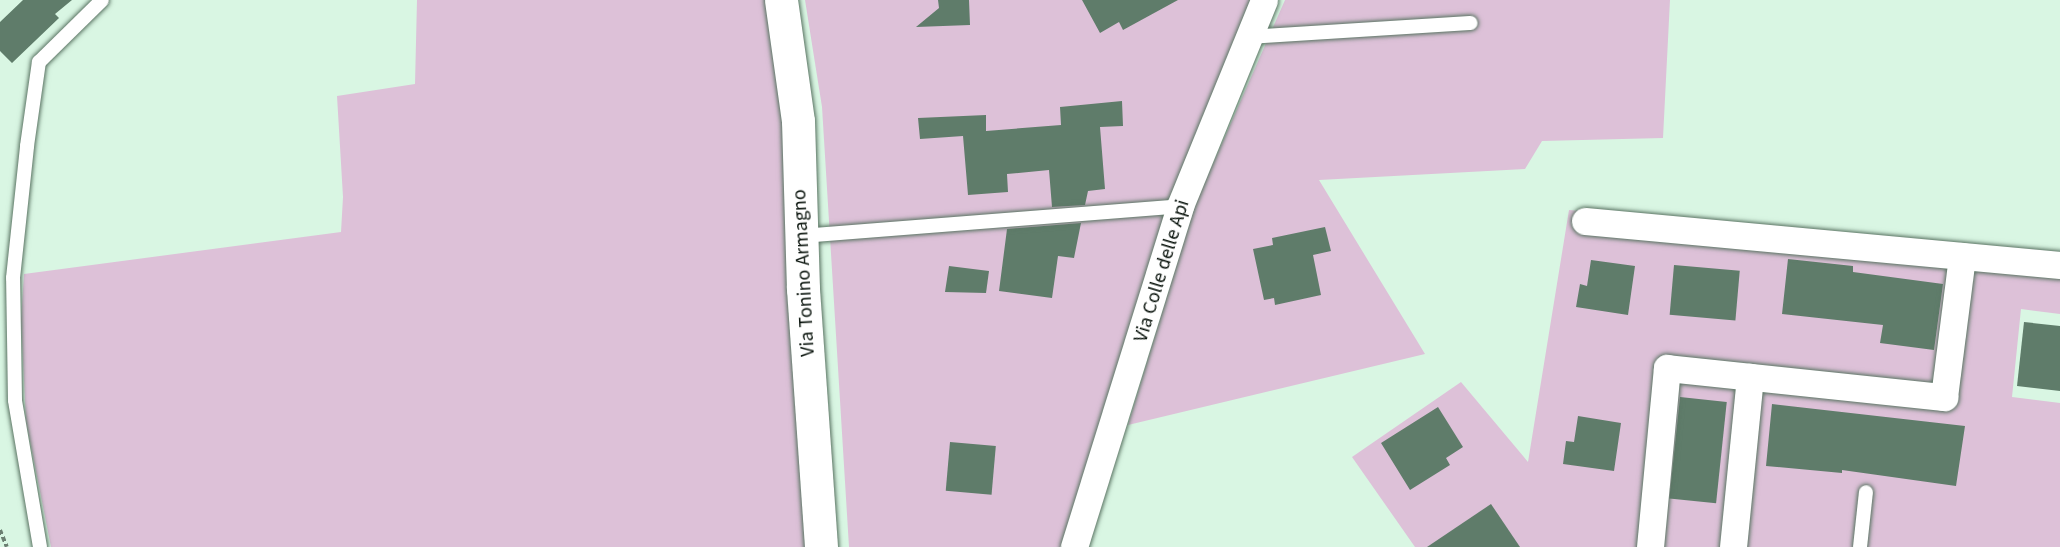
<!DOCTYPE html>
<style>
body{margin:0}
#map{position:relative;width:2060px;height:547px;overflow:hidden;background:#d9f6e3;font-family:"Source Sans 3",sans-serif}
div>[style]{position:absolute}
.green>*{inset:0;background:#ddc1d8}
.building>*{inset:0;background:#5f7c6a;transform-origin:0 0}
.path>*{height:4px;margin-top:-2px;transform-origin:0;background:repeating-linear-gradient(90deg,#6b7e71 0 4.5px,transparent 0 7.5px)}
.roads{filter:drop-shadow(0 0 2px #5a7463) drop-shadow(0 0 2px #5a7463)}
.lane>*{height:14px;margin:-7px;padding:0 7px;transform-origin:7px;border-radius:7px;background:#fff}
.street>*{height:27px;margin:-13.5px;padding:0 13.5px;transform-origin:13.5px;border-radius:13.5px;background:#fff}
.secondary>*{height:33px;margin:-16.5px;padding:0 16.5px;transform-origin:16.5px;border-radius:16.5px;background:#fff}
span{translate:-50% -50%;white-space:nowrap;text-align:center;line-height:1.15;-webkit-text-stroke:4.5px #fff;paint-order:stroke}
.street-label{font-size:20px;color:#09130c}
</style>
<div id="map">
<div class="green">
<div style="clip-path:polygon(417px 0,771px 0,785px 110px,806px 547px,51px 547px,26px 421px,21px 320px,24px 274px,341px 232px,343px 197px,337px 96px,415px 84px)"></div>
<div style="clip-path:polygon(805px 0,1250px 0,1177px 190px,1063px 547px,849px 547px,822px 107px)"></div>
<div style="clip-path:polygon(1285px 0,1670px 0,1663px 138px,1542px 141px,1525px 169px,1319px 180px,1425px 354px,1128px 425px,1194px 207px)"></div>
<div style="clip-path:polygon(1569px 210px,2060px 252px,2060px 314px,2021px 309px,2012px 397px,2060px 403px,2060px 547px,1415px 547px,1352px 457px,1461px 382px,1528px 462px)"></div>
</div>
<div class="building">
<div style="clip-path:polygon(23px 0,72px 0,55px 14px,59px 18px,12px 63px,0 51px,0 22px)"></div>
<div style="clip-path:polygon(938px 0,969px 0,970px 25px,916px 27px,939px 8px)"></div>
<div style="clip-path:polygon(1082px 0,1178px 0,1123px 30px,1119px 22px,1100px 33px)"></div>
<div style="clip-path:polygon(1122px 101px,1123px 126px,1100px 127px,1105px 189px,1088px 191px,1085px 205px,1052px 207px,1049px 170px,1007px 174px,1008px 192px,968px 195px,963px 136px,920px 139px,918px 118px,986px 115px,986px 131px,1061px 125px,1060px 107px)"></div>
<div style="clip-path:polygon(1081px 223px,1074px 258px,1058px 256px,1052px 298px,999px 291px,1007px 229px)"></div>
<div style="clip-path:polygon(1325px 227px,1331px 251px,1313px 255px,1321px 295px,1275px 305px,1274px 298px,1264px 300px,1253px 249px,1273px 245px,1272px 238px)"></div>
<div style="clip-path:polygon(1788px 259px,1853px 266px,1853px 272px,1943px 284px,1934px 350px,1880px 343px,1883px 325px,1782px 314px)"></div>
<div style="clip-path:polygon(1591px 260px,1635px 266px,1628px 315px,1576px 307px,1580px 284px,1587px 286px)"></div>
<div style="left:1674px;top:265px;width:66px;height:50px;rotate:5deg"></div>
<div style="clip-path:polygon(949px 266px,989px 271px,986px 293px,945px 292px)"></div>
<div style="clip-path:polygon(2024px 322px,2060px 326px,2060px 391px,2017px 386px)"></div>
<div style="left:1680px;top:397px;width:47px;height:102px;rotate:6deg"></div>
<div style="clip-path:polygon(1772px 404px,1965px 426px,1956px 486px,1842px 470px,1842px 473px,1766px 466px)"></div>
<div style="clip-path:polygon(1438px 407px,1463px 447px,1446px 458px,1450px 465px,1410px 490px,1381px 443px)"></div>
<div style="clip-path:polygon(1578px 416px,1621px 423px,1614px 471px,1563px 464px,1566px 441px,1574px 442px)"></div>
<div style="left:950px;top:442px;width:46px;height:49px;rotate:5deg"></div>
<div style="clip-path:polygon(1491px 504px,1520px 547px,1427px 547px)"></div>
</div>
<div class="path">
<div style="left:0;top:530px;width:18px;rotate:68deg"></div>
</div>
<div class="roads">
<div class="lane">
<div style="left:1247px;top:37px;width:224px;rotate:-3.6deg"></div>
<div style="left:802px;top:236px;width:379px;rotate:-4.5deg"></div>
<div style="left:40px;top:547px;width:149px;rotate:-99.7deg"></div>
<div style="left:15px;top:400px;width:122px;rotate:-90.9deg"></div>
<div style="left:13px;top:278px;width:133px;rotate:-83.9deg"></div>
<div style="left:27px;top:146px;width:85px;rotate:-81.9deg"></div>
<div style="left:39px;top:62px;width:88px;rotate:-44.5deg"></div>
<div style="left:1860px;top:547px;width:55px;rotate:-83.8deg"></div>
</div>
<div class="street">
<div style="left:1585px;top:221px;width:477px;rotate:5.3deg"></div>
<div style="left:1074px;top:547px;width:357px;rotate:-72.7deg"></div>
<div style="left:1180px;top:206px;width:222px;rotate:-67.8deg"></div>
<div style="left:1650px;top:547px;width:180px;rotate:-84.6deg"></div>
<div style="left:1667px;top:368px;width:279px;rotate:6deg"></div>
<div style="left:1944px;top:397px;width:142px;rotate:-82.7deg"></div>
<div style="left:1733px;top:547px;width:171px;rotate:-84.3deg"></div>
</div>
<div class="secondary">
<div style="left:781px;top:0;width:122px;rotate:82deg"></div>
<div style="left:798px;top:121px;width:168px;rotate:88.3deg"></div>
<div style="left:803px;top:289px;width:259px;rotate:86deg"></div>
</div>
</div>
<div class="street-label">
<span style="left:1162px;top:271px;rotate:-73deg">Via Colle delle Api</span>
<span style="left:804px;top:273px;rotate:-93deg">Via Tonino Armagno</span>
</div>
</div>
